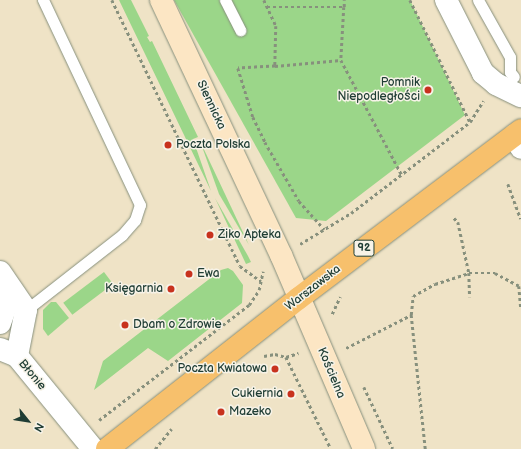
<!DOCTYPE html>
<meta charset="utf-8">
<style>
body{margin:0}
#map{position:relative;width:521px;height:449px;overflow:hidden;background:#efe3c6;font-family:"Balsamiq Sans",sans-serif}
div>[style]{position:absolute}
.green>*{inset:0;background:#9bd689;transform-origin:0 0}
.path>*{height:2.5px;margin-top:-1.25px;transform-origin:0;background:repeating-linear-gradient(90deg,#87907d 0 3px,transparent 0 6px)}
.roads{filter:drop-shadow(0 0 1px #87907d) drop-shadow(0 0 1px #87907d)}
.lane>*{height:11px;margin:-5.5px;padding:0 5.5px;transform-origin:5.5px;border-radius:5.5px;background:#fff}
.street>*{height:22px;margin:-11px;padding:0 11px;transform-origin:11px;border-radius:11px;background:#fff}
.secondary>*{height:22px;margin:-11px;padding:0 11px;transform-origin:11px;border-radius:11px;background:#fce6c4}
.primary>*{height:22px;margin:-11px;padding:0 11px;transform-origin:11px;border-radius:11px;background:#f7c06c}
.dots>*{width:11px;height:11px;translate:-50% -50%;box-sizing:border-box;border:2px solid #f7f3e8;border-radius:50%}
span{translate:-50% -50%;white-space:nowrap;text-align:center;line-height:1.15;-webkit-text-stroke:3px #f7f3e8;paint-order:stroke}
.shield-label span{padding:1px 3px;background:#f7f3e8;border:1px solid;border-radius:3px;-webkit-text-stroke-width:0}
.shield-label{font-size:11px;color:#1f3d34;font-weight:700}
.poi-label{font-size:12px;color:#1f3d34}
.right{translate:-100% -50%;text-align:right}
.left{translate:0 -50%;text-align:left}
.street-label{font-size:12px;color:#1f3d34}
.north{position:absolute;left:8px;top:401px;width:40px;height:40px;-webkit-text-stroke:3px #f7f3e8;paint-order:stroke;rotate:120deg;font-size:11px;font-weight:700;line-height:16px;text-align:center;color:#1f3d34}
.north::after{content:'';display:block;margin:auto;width:14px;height:18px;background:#1f3d34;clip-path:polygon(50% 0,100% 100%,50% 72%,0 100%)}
</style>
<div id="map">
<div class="green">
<div style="clip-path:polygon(119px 0,131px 0,149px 36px,147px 37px,150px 42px,152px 41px,198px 137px,193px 139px,211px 191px)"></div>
<div style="clip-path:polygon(174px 0,410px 0,465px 115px,326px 221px,296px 218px)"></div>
<div style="clip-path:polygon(200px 141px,249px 245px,219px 194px)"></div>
<div style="clip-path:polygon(215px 198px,248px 256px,251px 262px,246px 264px)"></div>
<div style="clip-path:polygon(228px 268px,233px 271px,243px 285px,242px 303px,168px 361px,148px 348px,94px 390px,103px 361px,221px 270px)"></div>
<div style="left:104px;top:272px;width:15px;height:51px;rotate:53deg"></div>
<div style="clip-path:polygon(51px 302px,56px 302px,69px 318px,48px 336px,43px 329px,43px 310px)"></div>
</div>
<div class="path">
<div style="left:112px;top:0;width:295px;rotate:64.3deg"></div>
<div style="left:240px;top:266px;width:26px;rotate:36deg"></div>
<div style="left:264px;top:0;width:29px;rotate:65deg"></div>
<div style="left:276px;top:26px;width:40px;rotate:91.4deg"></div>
<div style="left:275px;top:66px;width:37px;rotate:177deg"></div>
<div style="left:238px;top:68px;width:51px;rotate:73deg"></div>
<div style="left:253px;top:117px;width:28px;rotate:64deg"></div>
<div style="left:265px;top:142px;width:68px;rotate:60deg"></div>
<div style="left:299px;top:201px;width:38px;rotate:48deg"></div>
<div style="left:410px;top:0;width:136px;rotate:63.8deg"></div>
<div style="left:267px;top:7px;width:77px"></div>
<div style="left:344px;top:7px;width:7px;rotate:-90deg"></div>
<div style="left:344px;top:7px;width:53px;rotate:93.2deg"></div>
<div style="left:341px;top:60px;width:130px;rotate:62.1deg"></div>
<div style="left:275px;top:66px;width:66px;rotate:-5.2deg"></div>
<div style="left:508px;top:184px;width:37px;rotate:70deg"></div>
<div style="left:454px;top:218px;width:6px;rotate:45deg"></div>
<div style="left:458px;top:222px;width:52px;rotate:77.8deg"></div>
<div style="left:469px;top:273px;width:24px;rotate:88deg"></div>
<div style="left:300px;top:244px;width:60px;rotate:-31.3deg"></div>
<div style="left:351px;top:213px;width:150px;rotate:-37.4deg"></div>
<div style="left:470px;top:122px;width:25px;rotate:-58deg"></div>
<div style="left:332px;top:314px;width:19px;rotate:-65deg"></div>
<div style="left:346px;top:348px;width:73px;rotate:-26.9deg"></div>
<div style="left:264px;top:356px;width:11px;rotate:-10deg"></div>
<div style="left:275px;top:354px;width:11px;rotate:15deg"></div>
<div style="left:286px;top:357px;width:13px;rotate:-18deg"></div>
<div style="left:286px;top:357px;width:102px;rotate:63.9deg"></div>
<div style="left:364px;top:387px;width:68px;rotate:64.9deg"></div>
<div style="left:99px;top:420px;width:189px;rotate:-37.5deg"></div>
<div style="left:249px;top:305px;width:18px;rotate:-56deg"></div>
<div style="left:259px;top:290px;width:19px;rotate:-78deg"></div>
<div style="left:155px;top:449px;width:26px;rotate:-51deg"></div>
<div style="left:425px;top:449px;width:135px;rotate:-96deg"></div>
<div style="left:411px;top:315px;width:19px;rotate:-84deg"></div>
<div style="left:413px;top:296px;width:25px;rotate:-29deg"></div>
<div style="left:435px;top:284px;width:36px;rotate:-18deg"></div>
<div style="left:469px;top:273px;width:26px"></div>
<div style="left:495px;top:273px;width:27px;rotate:28deg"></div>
<div style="left:519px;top:286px;width:21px;rotate:85deg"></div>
</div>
<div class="roads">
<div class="lane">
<div style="left:225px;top:0;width:34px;rotate:63deg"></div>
<div style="left:478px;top:0;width:65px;rotate:60.7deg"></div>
<div style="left:510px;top:57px;width:15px;rotate:90deg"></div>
<div style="left:510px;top:72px;width:6px;rotate:51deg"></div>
<div style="left:26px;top:310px;width:122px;rotate:-38deg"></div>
<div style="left:122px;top:235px;width:20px;rotate:-49deg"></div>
<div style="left:135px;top:220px;width:16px;rotate:-72deg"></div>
<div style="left:140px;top:205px;width:227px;rotate:-115.3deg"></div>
</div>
<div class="street">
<div style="left:446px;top:0;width:82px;rotate:63.1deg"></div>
<div style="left:483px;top:73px;width:17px;rotate:40deg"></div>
<div style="left:496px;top:84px;width:28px;rotate:26deg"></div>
<div style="left:515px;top:135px;width:14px;rotate:65deg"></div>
<div style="left:0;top:272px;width:46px;rotate:55.6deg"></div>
<div style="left:26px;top:310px;width:47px;rotate:101.1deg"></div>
<div style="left:0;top:323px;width:34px;rotate:-71deg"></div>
<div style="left:0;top:349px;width:18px;rotate:22deg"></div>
<div style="left:17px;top:356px;width:120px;rotate:50.7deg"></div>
</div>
<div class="secondary">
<div style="left:161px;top:0;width:282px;rotate:64.8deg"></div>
<div style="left:281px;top:255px;width:211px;rotate:66.8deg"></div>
</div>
<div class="primary">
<div style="left:107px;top:449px;width:244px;rotate:-38.2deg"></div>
<div style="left:299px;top:298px;width:278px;rotate:-37.1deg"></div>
</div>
</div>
<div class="dots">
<div style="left:428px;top:90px;background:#c8321e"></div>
<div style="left:168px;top:145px;background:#c8321e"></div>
<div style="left:210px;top:235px;background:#c8321e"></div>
<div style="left:189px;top:274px;background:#c8321e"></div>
<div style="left:171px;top:289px;background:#c8321e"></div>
<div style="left:125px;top:325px;background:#c8321e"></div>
<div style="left:275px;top:369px;background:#c8321e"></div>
<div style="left:291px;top:394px;background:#c8321e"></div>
<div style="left:221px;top:412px;background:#c8321e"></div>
</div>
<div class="shield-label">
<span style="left:364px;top:248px">92</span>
</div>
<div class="poi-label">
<span class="right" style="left:420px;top:90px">Pomnik<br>Niepodległości</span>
<span class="left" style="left:176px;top:145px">Poczta Polska</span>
<span class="left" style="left:218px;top:235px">Ziko Apteka</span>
<span class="left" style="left:197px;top:274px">Ewa</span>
<span class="right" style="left:163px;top:289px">Księgarnia</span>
<span class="left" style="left:133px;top:325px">Dbam o Zdrowie</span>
<span class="right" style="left:267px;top:369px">Poczta Kwiatowa</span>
<span class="right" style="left:283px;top:394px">Cukiernia</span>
<span class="left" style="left:229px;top:412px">Mazeko</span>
</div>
<div class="street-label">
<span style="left:211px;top:105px;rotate:65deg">Siennicka</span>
<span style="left:313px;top:288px;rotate:-38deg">Warszawska</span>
<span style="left:331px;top:373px;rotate:67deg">Kościelna</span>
<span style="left:32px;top:375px;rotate:50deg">Błonie</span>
</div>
<div class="north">N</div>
</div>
